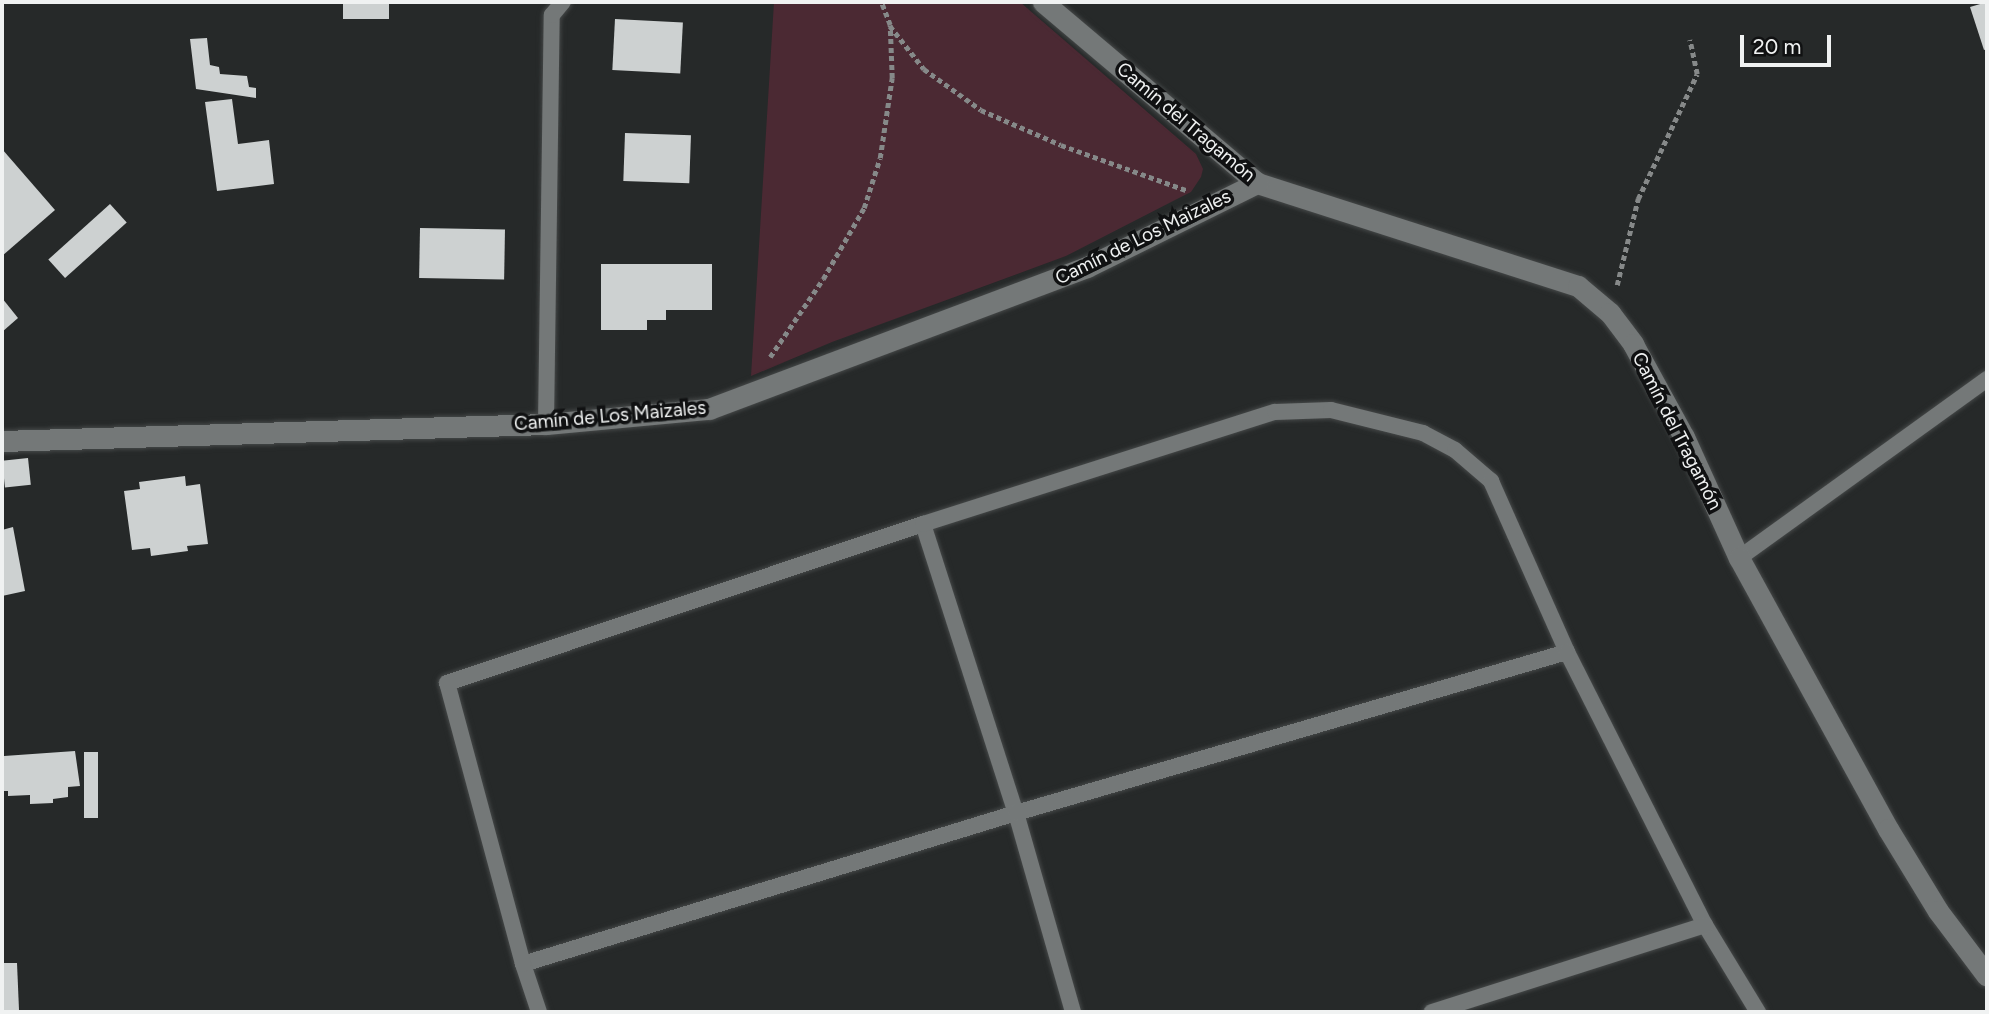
<!DOCTYPE html>
<meta charset="utf-8">
<style>
body{margin:0}
#map{position:relative;width:1989px;height:1014px;overflow:hidden;background:#262929;font-family:Figtree,sans-serif}
div>[style]{position:absolute}
.green>*{inset:0;background:#4b2933}
.building>*{inset:0;background:#cdd1d1;transform-origin:0 0}
.path>*{height:4.5px;margin-top:-2.25px;transform-origin:0;background:repeating-linear-gradient(90deg,#868989 0 5px,transparent 0 8.5px)}
.roads{filter:drop-shadow(0 0 2px #454848) drop-shadow(0 0 2px #454848)}
.service>*{height:16px;margin:-8px;padding:0 8px;transform-origin:8px;border-radius:8px;background:#747878}
.minor>*{height:21px;margin:-10.5px;padding:0 10.5px;transform-origin:10.5px;border-radius:10.5px;background:#747878}
span{translate:-50% -50%;white-space:nowrap;text-align:center;line-height:1.15;-webkit-text-stroke:7px #101112;paint-order:stroke}
.street-label{font-size:19px;color:#f0f2f2}
.frame{position:absolute;inset:0;border:4px solid #f0f2f2;pointer-events:none}
.scale{position:absolute;left:1740px;top:35px;width:91px;height:32px;box-sizing:border-box;border:4px solid #f0f2f2;border-top:0;padding-left:9px;font-size:21px;line-height:24px;white-space:nowrap;color:#f0f2f2;-webkit-text-stroke:5px #101112;paint-order:stroke}
</style>
<div id="map">
<div class="green">
<div style="clip-path:polygon(774px 2px,1020px 2px,1196px 154px,1203px 169px,1201px 177px,1191px 192px,1179px 198px,1066px 256px,832px 342px,751px 376px)"></div>
</div>
<div class="building">
<div style="left:343px;top:2px;width:46px;height:17px"></div>
<div style="clip-path:polygon(1987px 2px,1987px 49px,1984px 50px,1970px 7px)"></div>
<div style="left:615px;top:19px;width:68px;height:51px;rotate:3deg"></div>
<div style="clip-path:polygon(207px 38px,210px 65px,219px 67px,220px 74px,247px 76px,249px 87px,256px 88px,256px 98px,196px 89px,190px 39px)"></div>
<div style="clip-path:polygon(232px 99px,238px 144px,269px 140px,274px 184px,217px 191px,205px 102px)"></div>
<div style="left:625px;top:133px;width:66px;height:48px;rotate:2deg"></div>
<div style="clip-path:polygon(2px 149px,55px 210px,2px 256px)"></div>
<div style="left:110px;top:204px;width:25px;height:83px;rotate:48deg"></div>
<div style="left:420px;top:228px;width:85px;height:50px;rotate:1deg"></div>
<div style="clip-path:polygon(601px 264px,712px 264px,712px 310px,666px 310px,666px 320px,647px 320px,647px 330px,601px 330px)"></div>
<div style="clip-path:polygon(2px 298px,18px 318px,2px 332px)"></div>
<div style="left:28px;top:458px;width:27px;height:26px;rotate:84deg"></div>
<div style="clip-path:polygon(185px 476px,186px 486px,200px 484px,208px 544px,187px 546px,188px 551px,151px 556px,150px 548px,132px 550px,124px 491px,140px 489px,139px 482px)"></div>
<div style="clip-path:polygon(13px 527px,25px 591px,2px 596px,2px 530px)"></div>
<div style="clip-path:polygon(75px 751px,80px 786px,68px 787px,68px 797px,53px 799px,53px 803px,30px 804px,30px 795px,8px 796px,8px 791px,2px 791px,4px 756px)"></div>
<div style="left:84px;top:752px;width:14px;height:66px"></div>
<div style="clip-path:polygon(2px 963px,17px 963px,19px 1010px,2px 1012px)"></div>
</div>
<div class="path">
<div style="left:890px;top:26px;width:55px;rotate:51.7deg"></div>
<div style="left:924px;top:69px;width:70px;rotate:35.7deg"></div>
<div style="left:981px;top:110px;width:87px;rotate:23.6deg"></div>
<div style="left:1061px;top:145px;width:133px;rotate:19.8deg"></div>
<div style="left:1617px;top:285px;width:89px;rotate:-76.3deg"></div>
<div style="left:1638px;top:199px;width:138px;rotate:-64.7deg"></div>
<div style="left:1697px;top:74px;width:35px;rotate:-102deg"></div>
<div style="left:770px;top:357px;width:94px;rotate:-55.8deg"></div>
<div style="left:823px;top:279px;width:82px;rotate:-60deg"></div>
<div style="left:864px;top:208px;width:52px;rotate:-72.3deg"></div>
<div style="left:880px;top:158px;width:81px;rotate:-81.5deg"></div>
<div style="left:892px;top:78px;width:53px;rotate:-92.2deg"></div>
<div style="left:890px;top:25px;width:25px;rotate:-111deg"></div>
</div>
<div class="roads">
<div class="service">
<div style="left:546px;top:424px;width:409px;rotate:-89.2deg"></div>
<div style="left:552px;top:15px;width:17px;rotate:-50deg"></div>
<div style="left:923px;top:524px;width:304px;rotate:72.2deg"></div>
<div style="left:1016px;top:813px;width:207px;rotate:74deg"></div>
<div style="left:1739px;top:558px;width:306px;rotate:-35.8deg"></div>
<div style="left:1705px;top:925px;width:102px;rotate:58.7deg"></div>
<div style="left:523px;top:964px;width:516px;rotate:-17.03deg"></div>
<div style="left:1016px;top:813px;width:574px;rotate:-16.29deg"></div>
<div style="left:539px;top:1012px;width:51px;rotate:-108.4deg"></div>
<div style="left:523px;top:964px;width:291px;rotate:-105.1deg"></div>
<div style="left:447px;top:683px;width:502px;rotate:-18.47deg"></div>
<div style="left:923px;top:524px;width:369px;rotate:-17.7deg"></div>
<div style="left:1275px;top:412px;width:56px;rotate:-2deg"></div>
<div style="left:1331px;top:410px;width:95px;rotate:14deg"></div>
<div style="left:1423px;top:433px;width:36px;rotate:28deg"></div>
<div style="left:1455px;top:450px;width:48px;rotate:40.7deg"></div>
<div style="left:1491px;top:481px;width:187px;rotate:66deg"></div>
<div style="left:1567px;top:652px;width:306px;rotate:63.2deg"></div>
<div style="left:1705px;top:925px;width:287px;rotate:162.3deg"></div>
</div>
<div class="minor">
<div style="left:1043px;top:2px;width:280px;rotate:40.2deg"></div>
<div style="left:1257px;top:183px;width:337px;rotate:17.8deg"></div>
<div style="left:1578px;top:286px;width:42px;rotate:40.2deg"></div>
<div style="left:1610px;top:313px;width:39px;rotate:53deg"></div>
<div style="left:1633px;top:344px;width:106px;rotate:61.3deg"></div>
<div style="left:1684px;top:437px;width:133px;rotate:65.6deg"></div>
<div style="left:1739px;top:558px;width:309px;rotate:61.2deg"></div>
<div style="left:1888px;top:829px;width:96px;rotate:58.6deg"></div>
<div style="left:1938px;top:911px;width:81px;rotate:53deg"></div>
<div style="left:2px;top:441px;width:544px;rotate:-1.79deg"></div>
<div style="left:546px;top:424px;width:164px;rotate:-5.3deg"></div>
<div style="left:709px;top:409px;width:404px;rotate:-20.6deg"></div>
<div style="left:1087px;top:267px;width:190px;rotate:-26.3deg"></div>
</div>
</div>
<div class="street-label">
<span style="left:1186px;top:122px;rotate:40deg">Camín del Tragamón</span>
<span style="left:1143px;top:237px;rotate:-26deg">Camín de Los Maizales</span>
<span style="left:610px;top:416px;rotate:-5deg">Camín de Los Maizales</span>
<span style="left:1677px;top:431px;rotate:63deg">Camín del Tragamón</span>
</div>
<div class="frame"></div>
<div class="scale">20 m</div>
</div>
